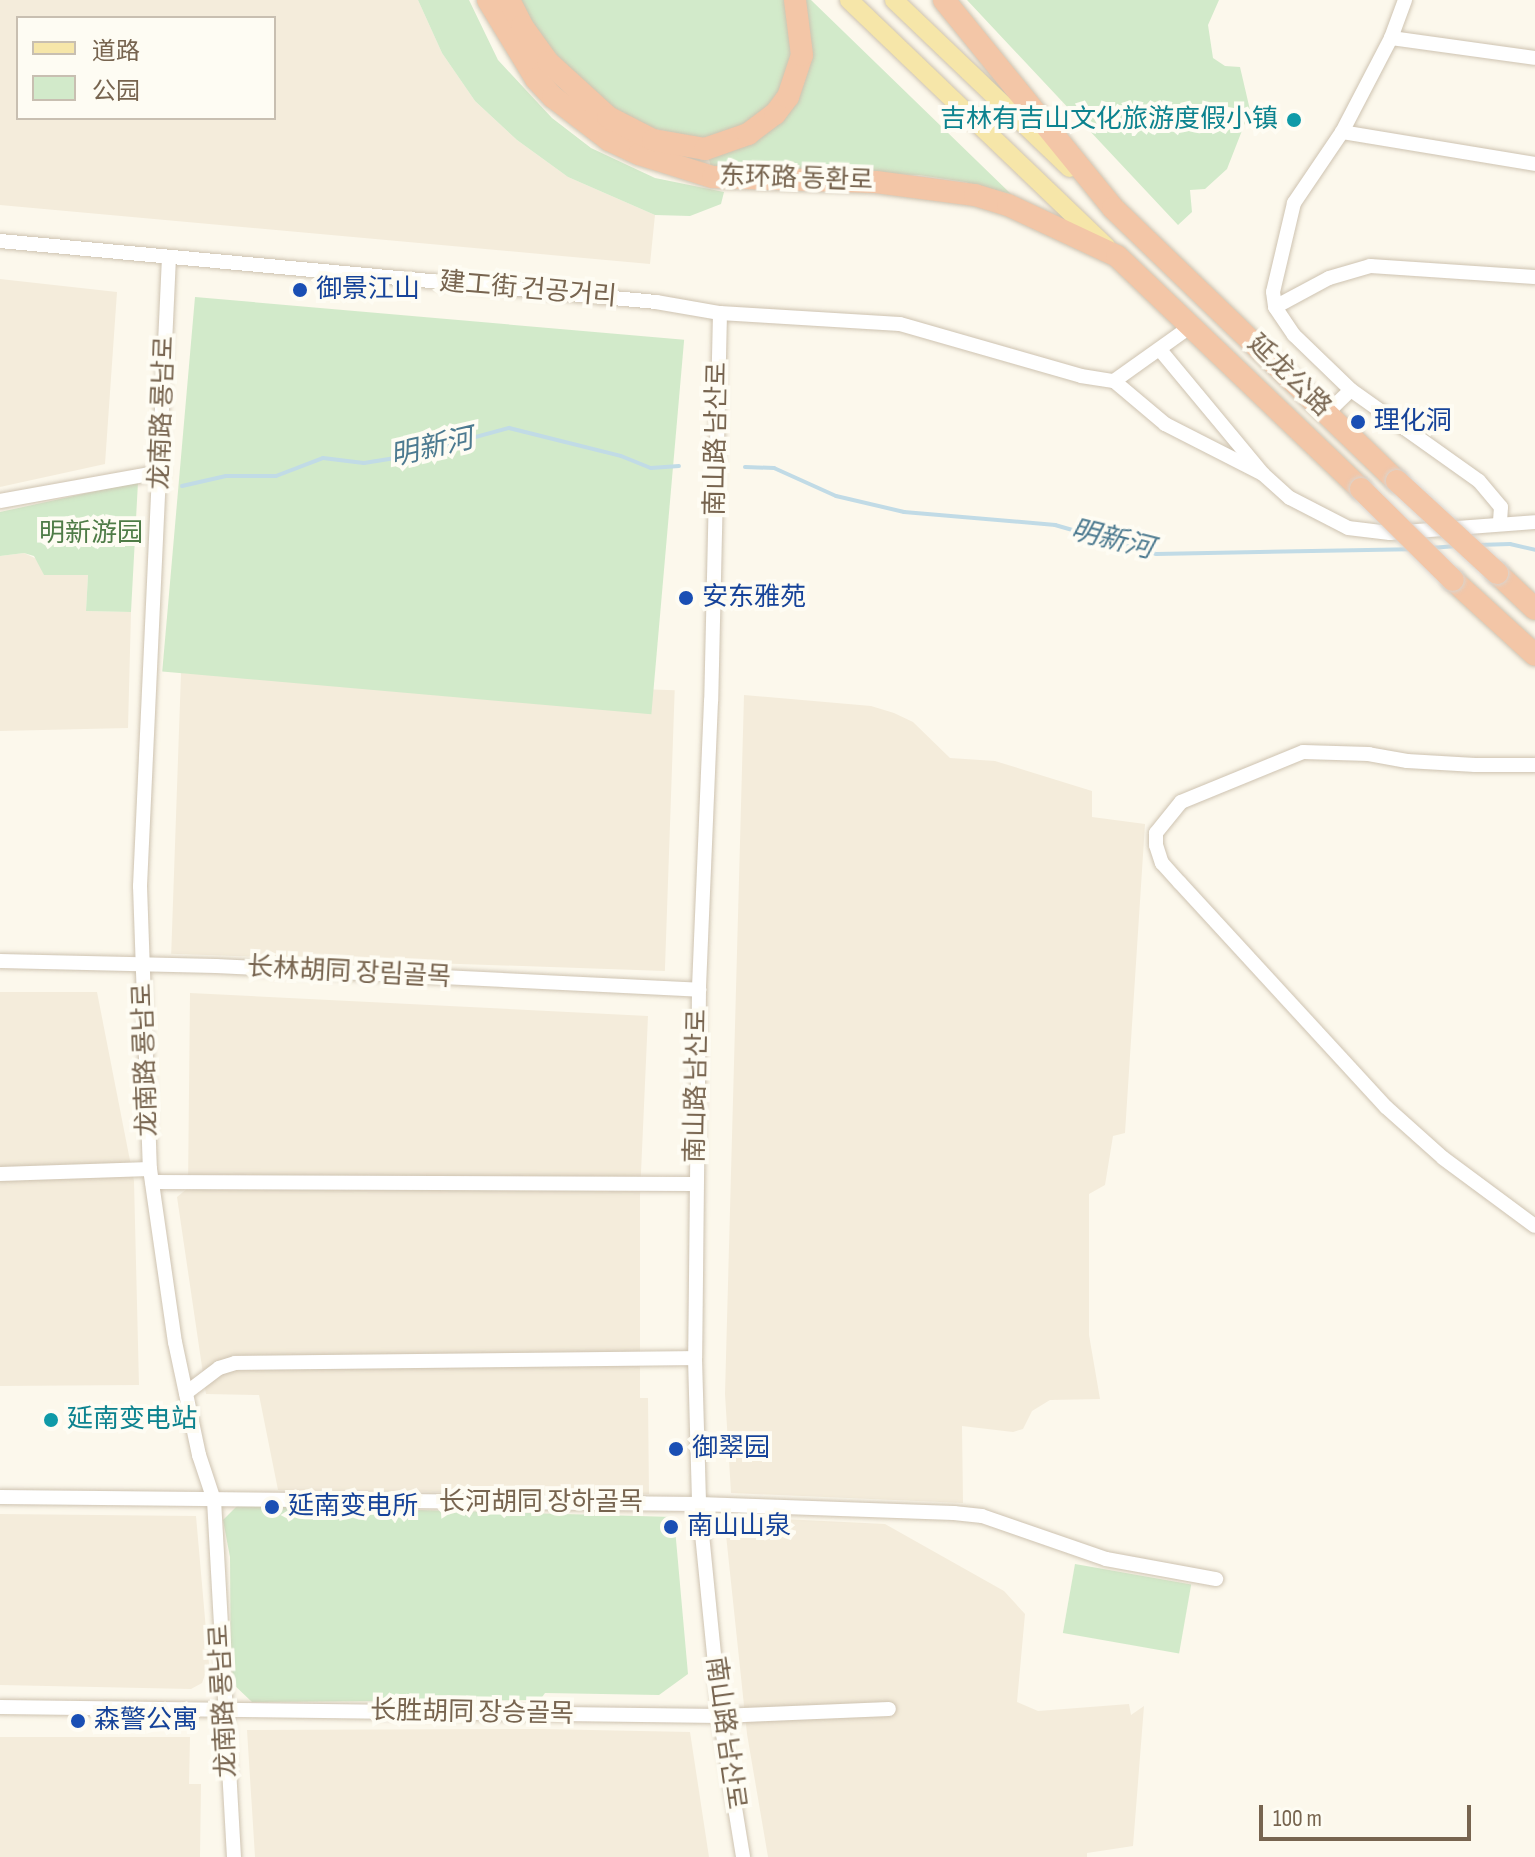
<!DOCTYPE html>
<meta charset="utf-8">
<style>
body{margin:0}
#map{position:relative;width:1535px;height:1857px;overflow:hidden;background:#fcf8ec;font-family:"Sofia Sans Condensed","Noto Sans SC","Noto Sans KR",sans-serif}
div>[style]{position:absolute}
.residential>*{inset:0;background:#f4ecdb;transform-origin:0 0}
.green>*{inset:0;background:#d2eaca;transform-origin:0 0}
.stream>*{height:4px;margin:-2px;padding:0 2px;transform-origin:2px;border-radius:2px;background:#c1dbe6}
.roads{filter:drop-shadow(0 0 2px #cec3b1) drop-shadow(0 0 2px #cec3b1)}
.minor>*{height:14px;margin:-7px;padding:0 7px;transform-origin:7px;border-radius:7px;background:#fff}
.major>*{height:18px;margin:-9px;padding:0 9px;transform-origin:9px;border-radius:9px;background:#f6e6a9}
.highway>*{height:22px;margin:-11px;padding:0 11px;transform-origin:11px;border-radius:11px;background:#f3c6a7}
.bridges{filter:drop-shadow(0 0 2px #d9d4ce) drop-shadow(0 0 2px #d9d4ce)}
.highway-bridge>*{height:22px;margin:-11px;padding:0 11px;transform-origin:11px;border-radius:11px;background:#f3c6a7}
.dots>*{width:22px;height:22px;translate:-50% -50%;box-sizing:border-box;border:4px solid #fefcf3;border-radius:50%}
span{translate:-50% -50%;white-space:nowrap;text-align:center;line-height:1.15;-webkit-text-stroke:8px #fefcf3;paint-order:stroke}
.culture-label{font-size:26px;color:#0d838f}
.right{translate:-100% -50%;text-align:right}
.left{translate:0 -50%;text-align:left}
.street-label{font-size:26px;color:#77644f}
.transit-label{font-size:26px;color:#164399}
.park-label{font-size:26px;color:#4f7c47}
.water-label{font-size:28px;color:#4c7a90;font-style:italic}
.legend{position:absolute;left:16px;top:16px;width:260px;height:104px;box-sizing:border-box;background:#fefcf3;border:2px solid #c8bfb1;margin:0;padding:10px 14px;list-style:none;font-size:24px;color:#77644f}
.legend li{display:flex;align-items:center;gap:16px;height:40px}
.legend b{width:40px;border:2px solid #c8bfb1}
.scale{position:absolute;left:1259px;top:1805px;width:212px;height:36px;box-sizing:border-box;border:4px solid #77644f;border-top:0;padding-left:10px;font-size:24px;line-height:28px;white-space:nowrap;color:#77644f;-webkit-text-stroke:6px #fefcf3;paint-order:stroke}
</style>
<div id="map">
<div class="residential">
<div style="clip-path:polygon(evenodd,0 0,418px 0,442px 53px,475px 101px,517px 140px,568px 177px,655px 215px,650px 264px,0 205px,0 0,18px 18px,274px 18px,274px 118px,18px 118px,18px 18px)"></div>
<div style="clip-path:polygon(0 279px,117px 292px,105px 464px,0 487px)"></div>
<div style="clip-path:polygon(24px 553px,39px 560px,44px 575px,88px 575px,86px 611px,131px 612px,128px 728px,0 731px,0 556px)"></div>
<div style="left:181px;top:673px;width:494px;height:281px;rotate:2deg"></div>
<div style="clip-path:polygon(744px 695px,871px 706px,894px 713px,913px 722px,950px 758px,995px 761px,1092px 791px,1092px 817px,1145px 824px,1125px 1133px,1113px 1136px,1105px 1185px,1089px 1194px,1089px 1335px,1100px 1399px,1050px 1400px,1032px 1411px,1023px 1429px,1013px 1432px,962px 1426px,963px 1503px,731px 1493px,725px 1394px)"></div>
<div style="clip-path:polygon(0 992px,97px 992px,134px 1181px,139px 1385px,0 1386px)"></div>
<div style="clip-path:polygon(190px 993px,648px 1016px,640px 1195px,640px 1398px,648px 1398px,649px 1494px,278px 1490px,259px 1395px,206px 1394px,177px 1197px,188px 1188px)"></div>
<div style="clip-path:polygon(0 1514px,196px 1516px,209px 1664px,202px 1683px,191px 1689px,0 1685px)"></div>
<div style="clip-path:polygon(724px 1516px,885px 1524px,1004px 1591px,1025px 1614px,1017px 1702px,1038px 1711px,1129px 1704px,1131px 1715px,1144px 1706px,1133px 1846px,1087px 1853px,1087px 1857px,768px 1857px,747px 1734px)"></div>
<div style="clip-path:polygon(542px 1729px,690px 1732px,709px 1857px,255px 1857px,247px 1730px)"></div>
<div style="clip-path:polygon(0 1737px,190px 1737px,189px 1784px,201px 1784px,200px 1857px,0 1857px)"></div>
</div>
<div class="green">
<div style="clip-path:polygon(418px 0,469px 0,498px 60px,552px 118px,591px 148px,655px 178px,724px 192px,721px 204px,690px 216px,655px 215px,568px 177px,517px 140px,475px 101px,442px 53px)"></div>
<div style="clip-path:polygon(520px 0,785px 0,791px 55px,778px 97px,761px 116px,724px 134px,700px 138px,651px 128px,624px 116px,593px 94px,539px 36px)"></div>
<div style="clip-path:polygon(804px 0,811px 0,1011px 194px,965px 182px,919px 175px,711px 169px,709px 159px,774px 125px)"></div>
<div style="clip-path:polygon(967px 0,1219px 0,1208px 25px,1213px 58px,1225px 66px,1240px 67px,1250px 110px,1227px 169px,1205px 189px,1190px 190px,1192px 212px,1178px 225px)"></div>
<div style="left:195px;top:297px;width:491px;height:376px;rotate:5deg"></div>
<div style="clip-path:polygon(138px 482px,131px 612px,86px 611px,88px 575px,44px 575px,34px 556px,24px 553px,0 556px,0 512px)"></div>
<div style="clip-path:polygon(238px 1505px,674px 1517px,688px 1674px,659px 1695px,545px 1693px,540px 1700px,252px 1702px,231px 1682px,230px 1557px,223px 1520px)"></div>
<div style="left:1075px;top:1564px;width:118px;height:70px;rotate:10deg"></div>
</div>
<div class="stream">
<div style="left:745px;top:467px;width:29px;rotate:2deg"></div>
<div style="left:774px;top:468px;width:68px;rotate:24.3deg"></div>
<div style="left:836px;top:496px;width:70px;rotate:13.2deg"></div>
<div style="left:904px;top:512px;width:152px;rotate:4.9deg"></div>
<div style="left:1055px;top:525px;width:105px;rotate:16deg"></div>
<div style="left:1156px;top:554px;width:253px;rotate:-1.1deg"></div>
<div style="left:182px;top:486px;width:45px;rotate:-12.8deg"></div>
<div style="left:226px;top:476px;width:50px"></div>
<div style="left:276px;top:476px;width:50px;rotate:-21deg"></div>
<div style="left:323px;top:458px;width:41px;rotate:7deg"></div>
<div style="left:364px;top:463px;width:38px;rotate:-9deg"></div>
<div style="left:402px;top:457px;width:111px;rotate:-15.2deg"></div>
<div style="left:509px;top:428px;width:115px;rotate:14deg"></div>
<div style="left:621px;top:456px;width:32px;rotate:22deg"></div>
<div style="left:651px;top:468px;width:28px;rotate:-4deg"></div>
<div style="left:1478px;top:545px;width:32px;rotate:-2deg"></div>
<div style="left:1510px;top:544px;width:26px;rotate:13deg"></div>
<div style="left:1430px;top:548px;width:27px;rotate:-4deg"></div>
</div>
<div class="roads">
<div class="minor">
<div style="left:1405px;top:0;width:40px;rotate:110.2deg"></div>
<div style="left:1391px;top:38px;width:106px;rotate:117.5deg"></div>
<div style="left:1342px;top:132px;width:86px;rotate:124.1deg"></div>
<div style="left:1294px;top:203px;width:91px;rotate:103.3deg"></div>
<div style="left:1273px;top:292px;width:15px;rotate:82deg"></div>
<div style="left:1275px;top:307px;width:34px;rotate:56deg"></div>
<div style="left:1294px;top:335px;width:79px;rotate:44deg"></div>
<div style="left:1351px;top:390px;width:157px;rotate:35.4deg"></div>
<div style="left:1479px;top:481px;width:34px;rotate:50deg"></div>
<div style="left:1501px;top:507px;width:16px;rotate:94deg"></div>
<div style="left:1391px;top:38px;width:145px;rotate:7.9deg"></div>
<div style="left:1342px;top:132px;width:196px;rotate:9.4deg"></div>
<div style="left:0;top:241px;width:659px;rotate:5.31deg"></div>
<div style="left:656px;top:302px;width:65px;rotate:9.8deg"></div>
<div style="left:720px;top:313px;width:180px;rotate:3.5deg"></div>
<div style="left:900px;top:324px;width:188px;rotate:16deg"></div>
<div style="left:1081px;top:376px;width:33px;rotate:9deg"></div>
<div style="left:1114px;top:381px;width:67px;rotate:40.1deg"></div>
<div style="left:1165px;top:424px;width:110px;rotate:27deg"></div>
<div style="left:169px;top:257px;width:630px;rotate:92.64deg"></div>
<div style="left:140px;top:886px;width:283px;rotate:88deg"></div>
<div style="left:150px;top:1169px;width:175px;rotate:81.8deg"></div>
<div style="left:175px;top:1342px;width:116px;rotate:78deg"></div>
<div style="left:199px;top:1455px;width:47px;rotate:71.6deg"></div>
<div style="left:214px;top:1500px;width:358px;rotate:86.8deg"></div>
<div style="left:1275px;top:307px;width:61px;rotate:-28.2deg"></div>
<div style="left:1329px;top:278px;width:43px;rotate:-16.3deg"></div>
<div style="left:1370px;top:266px;width:165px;rotate:3.8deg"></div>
<div style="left:720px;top:313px;width:388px;rotate:91.3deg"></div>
<div style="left:711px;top:701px;width:289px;rotate:92.4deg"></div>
<div style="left:699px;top:990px;width:368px;rotate:90.6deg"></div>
<div style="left:695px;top:1358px;width:146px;rotate:88.4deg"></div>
<div style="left:699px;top:1504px;width:213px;rotate:84.3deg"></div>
<div style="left:720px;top:1716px;width:143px;rotate:80.7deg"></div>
<div style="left:1161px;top:351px;width:160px;rotate:50.3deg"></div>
<div style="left:1263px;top:474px;width:36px;rotate:42deg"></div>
<div style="left:1290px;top:498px;width:65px;rotate:27.3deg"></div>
<div style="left:1348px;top:528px;width:42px;rotate:6.8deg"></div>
<div style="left:1390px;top:533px;width:145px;rotate:-4.3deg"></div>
<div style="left:1114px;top:381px;width:95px;rotate:-35.5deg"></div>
<div style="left:1327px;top:413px;width:33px;rotate:-44deg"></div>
<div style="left:0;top:501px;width:164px;rotate:-10.2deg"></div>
<div style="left:1535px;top:765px;width:60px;rotate:180deg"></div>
<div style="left:1475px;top:765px;width:68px;rotate:-176.6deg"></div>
<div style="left:1407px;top:761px;width:39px;rotate:-170deg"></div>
<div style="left:1369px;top:754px;width:66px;rotate:-178.3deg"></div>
<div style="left:1303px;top:752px;width:132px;rotate:157.7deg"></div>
<div style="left:1181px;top:802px;width:40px;rotate:129deg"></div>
<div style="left:1156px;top:833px;width:12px;rotate:90deg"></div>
<div style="left:1156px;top:845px;width:19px;rotate:72deg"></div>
<div style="left:1162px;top:863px;width:27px;rotate:48deg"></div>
<div style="left:1180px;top:883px;width:304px;rotate:47.4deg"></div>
<div style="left:1386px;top:1107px;width:76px;rotate:41.8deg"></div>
<div style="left:1443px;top:1158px;width:114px;rotate:36.5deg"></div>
<div style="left:0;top:961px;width:216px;rotate:1.3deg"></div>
<div style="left:216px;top:966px;width:484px;rotate:2.8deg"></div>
<div style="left:0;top:1174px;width:150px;rotate:-1.9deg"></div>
<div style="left:152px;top:1182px;width:543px;rotate:0.21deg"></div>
<div style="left:186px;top:1393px;width:41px;rotate:-37.1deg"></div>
<div style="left:219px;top:1368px;width:17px;rotate:-17deg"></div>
<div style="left:235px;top:1363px;width:460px;rotate:-0.6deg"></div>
<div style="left:0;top:1497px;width:699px;rotate:0.57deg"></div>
<div style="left:699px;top:1504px;width:255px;rotate:2deg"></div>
<div style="left:954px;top:1513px;width:28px;rotate:6deg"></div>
<div style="left:982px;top:1516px;width:131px;rotate:19.1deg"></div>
<div style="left:1106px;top:1559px;width:112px;rotate:10.3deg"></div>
<div style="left:0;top:1707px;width:720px;rotate:0.72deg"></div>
<div style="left:720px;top:1716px;width:169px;rotate:-2.4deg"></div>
</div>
<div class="major">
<div style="left:849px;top:0;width:357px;rotate:43.8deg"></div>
<div style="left:894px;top:0;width:243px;rotate:43.7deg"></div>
</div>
<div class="highway">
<div style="left:488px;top:0;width:92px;rotate:58.7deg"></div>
<div style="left:536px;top:79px;width:25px;rotate:47deg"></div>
<div style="left:553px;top:97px;width:71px;rotate:37.5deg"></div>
<div style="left:609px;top:140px;width:33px;rotate:25deg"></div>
<div style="left:639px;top:154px;width:77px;rotate:17.3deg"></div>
<div style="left:713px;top:177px;width:163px;rotate:1.8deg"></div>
<div style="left:876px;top:182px;width:100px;rotate:7.5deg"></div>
<div style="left:975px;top:195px;width:34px;rotate:17deg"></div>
<div style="left:1008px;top:205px;width:120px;rotate:25.1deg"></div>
<div style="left:1117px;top:256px;width:337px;rotate:43.7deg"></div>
<div style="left:509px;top:0;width:29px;rotate:63deg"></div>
<div style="left:522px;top:26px;width:44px;rotate:54.2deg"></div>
<div style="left:548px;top:62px;width:81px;rotate:42.5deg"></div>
<div style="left:608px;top:117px;width:51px;rotate:27.1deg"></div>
<div style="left:653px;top:140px;width:53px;rotate:9.8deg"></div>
<div style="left:705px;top:149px;width:46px;rotate:-19.2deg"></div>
<div style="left:748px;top:134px;width:34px;rotate:-37deg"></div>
<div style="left:775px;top:114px;width:21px;rotate:-53deg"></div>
<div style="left:788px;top:97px;width:44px;rotate:-71.6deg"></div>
<div style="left:802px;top:55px;width:55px;rotate:-97.3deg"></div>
<div style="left:944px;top:0;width:268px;rotate:50.9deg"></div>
<div style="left:1113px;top:208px;width:394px;rotate:43.9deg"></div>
<div style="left:1497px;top:573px;width:52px;rotate:43.5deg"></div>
<div style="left:1453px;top:580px;width:111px;rotate:42.4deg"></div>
</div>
</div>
<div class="bridges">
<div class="highway-bridge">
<div style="left:1397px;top:481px;width:136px;rotate:42.6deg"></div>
<div style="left:1361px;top:489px;width:129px;rotate:44.7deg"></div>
</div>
</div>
<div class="dots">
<div style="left:1294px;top:120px;background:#0f9aa8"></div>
<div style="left:300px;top:290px;background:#1a4fb4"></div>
<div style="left:1358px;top:422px;background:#1a4fb4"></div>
<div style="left:686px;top:598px;background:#1a4fb4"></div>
<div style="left:51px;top:1420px;background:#0f9aa8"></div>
<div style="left:676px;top:1449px;background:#1a4fb4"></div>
<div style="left:272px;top:1507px;background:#1a4fb4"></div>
<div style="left:671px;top:1527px;background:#1a4fb4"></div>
<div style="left:78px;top:1721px;background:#1a4fb4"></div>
</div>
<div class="culture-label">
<span class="right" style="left:1278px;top:120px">吉林有吉山文化旅游度假小镇</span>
<span class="left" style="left:67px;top:1420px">延南变电站</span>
</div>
<div class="street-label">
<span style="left:796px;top:179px;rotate:2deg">东环路 동환로</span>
<span style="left:528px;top:290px;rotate:5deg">建工街 건공거리</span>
<span style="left:1289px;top:376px;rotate:44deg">延龙公路</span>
<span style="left:163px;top:413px;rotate:-88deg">龙南路 룡남로</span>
<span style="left:717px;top:439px;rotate:-89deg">南山路 남산로</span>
<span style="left:349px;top:973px;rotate:3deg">长林胡同 장림골목</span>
<span style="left:146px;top:1060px;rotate:-92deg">龙南路 룡남로</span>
<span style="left:697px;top:1086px;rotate:-89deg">南山路 남산로</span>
<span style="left:541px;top:1503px">长河胡同 장하골목</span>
<span style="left:224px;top:1701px;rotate:-93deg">龙南路 룡남로</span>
<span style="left:472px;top:1713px;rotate:1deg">长胜胡同 장승골목</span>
<span style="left:725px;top:1733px;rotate:82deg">南山路 남산로</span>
</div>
<div class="transit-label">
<span class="left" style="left:316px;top:290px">御景江山</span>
<span class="left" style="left:1374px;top:422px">理化洞</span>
<span class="left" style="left:702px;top:598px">安东雅苑</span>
<span class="left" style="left:692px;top:1449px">御翠园</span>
<span class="left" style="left:288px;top:1507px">延南变电所</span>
<span class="left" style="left:687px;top:1527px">南山山泉</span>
<span class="left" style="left:94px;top:1721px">森警公寓</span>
</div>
<div class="park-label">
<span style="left:91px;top:534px">明新游园</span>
</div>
<div class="water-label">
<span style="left:432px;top:448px;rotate:-13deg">明新河</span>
<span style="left:1112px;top:540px;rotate:14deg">明新河</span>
</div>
<ul class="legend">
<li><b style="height:10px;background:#f6e6a9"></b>道路</li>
<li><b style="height:22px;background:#d2eaca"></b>公园</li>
</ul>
<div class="scale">100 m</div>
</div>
